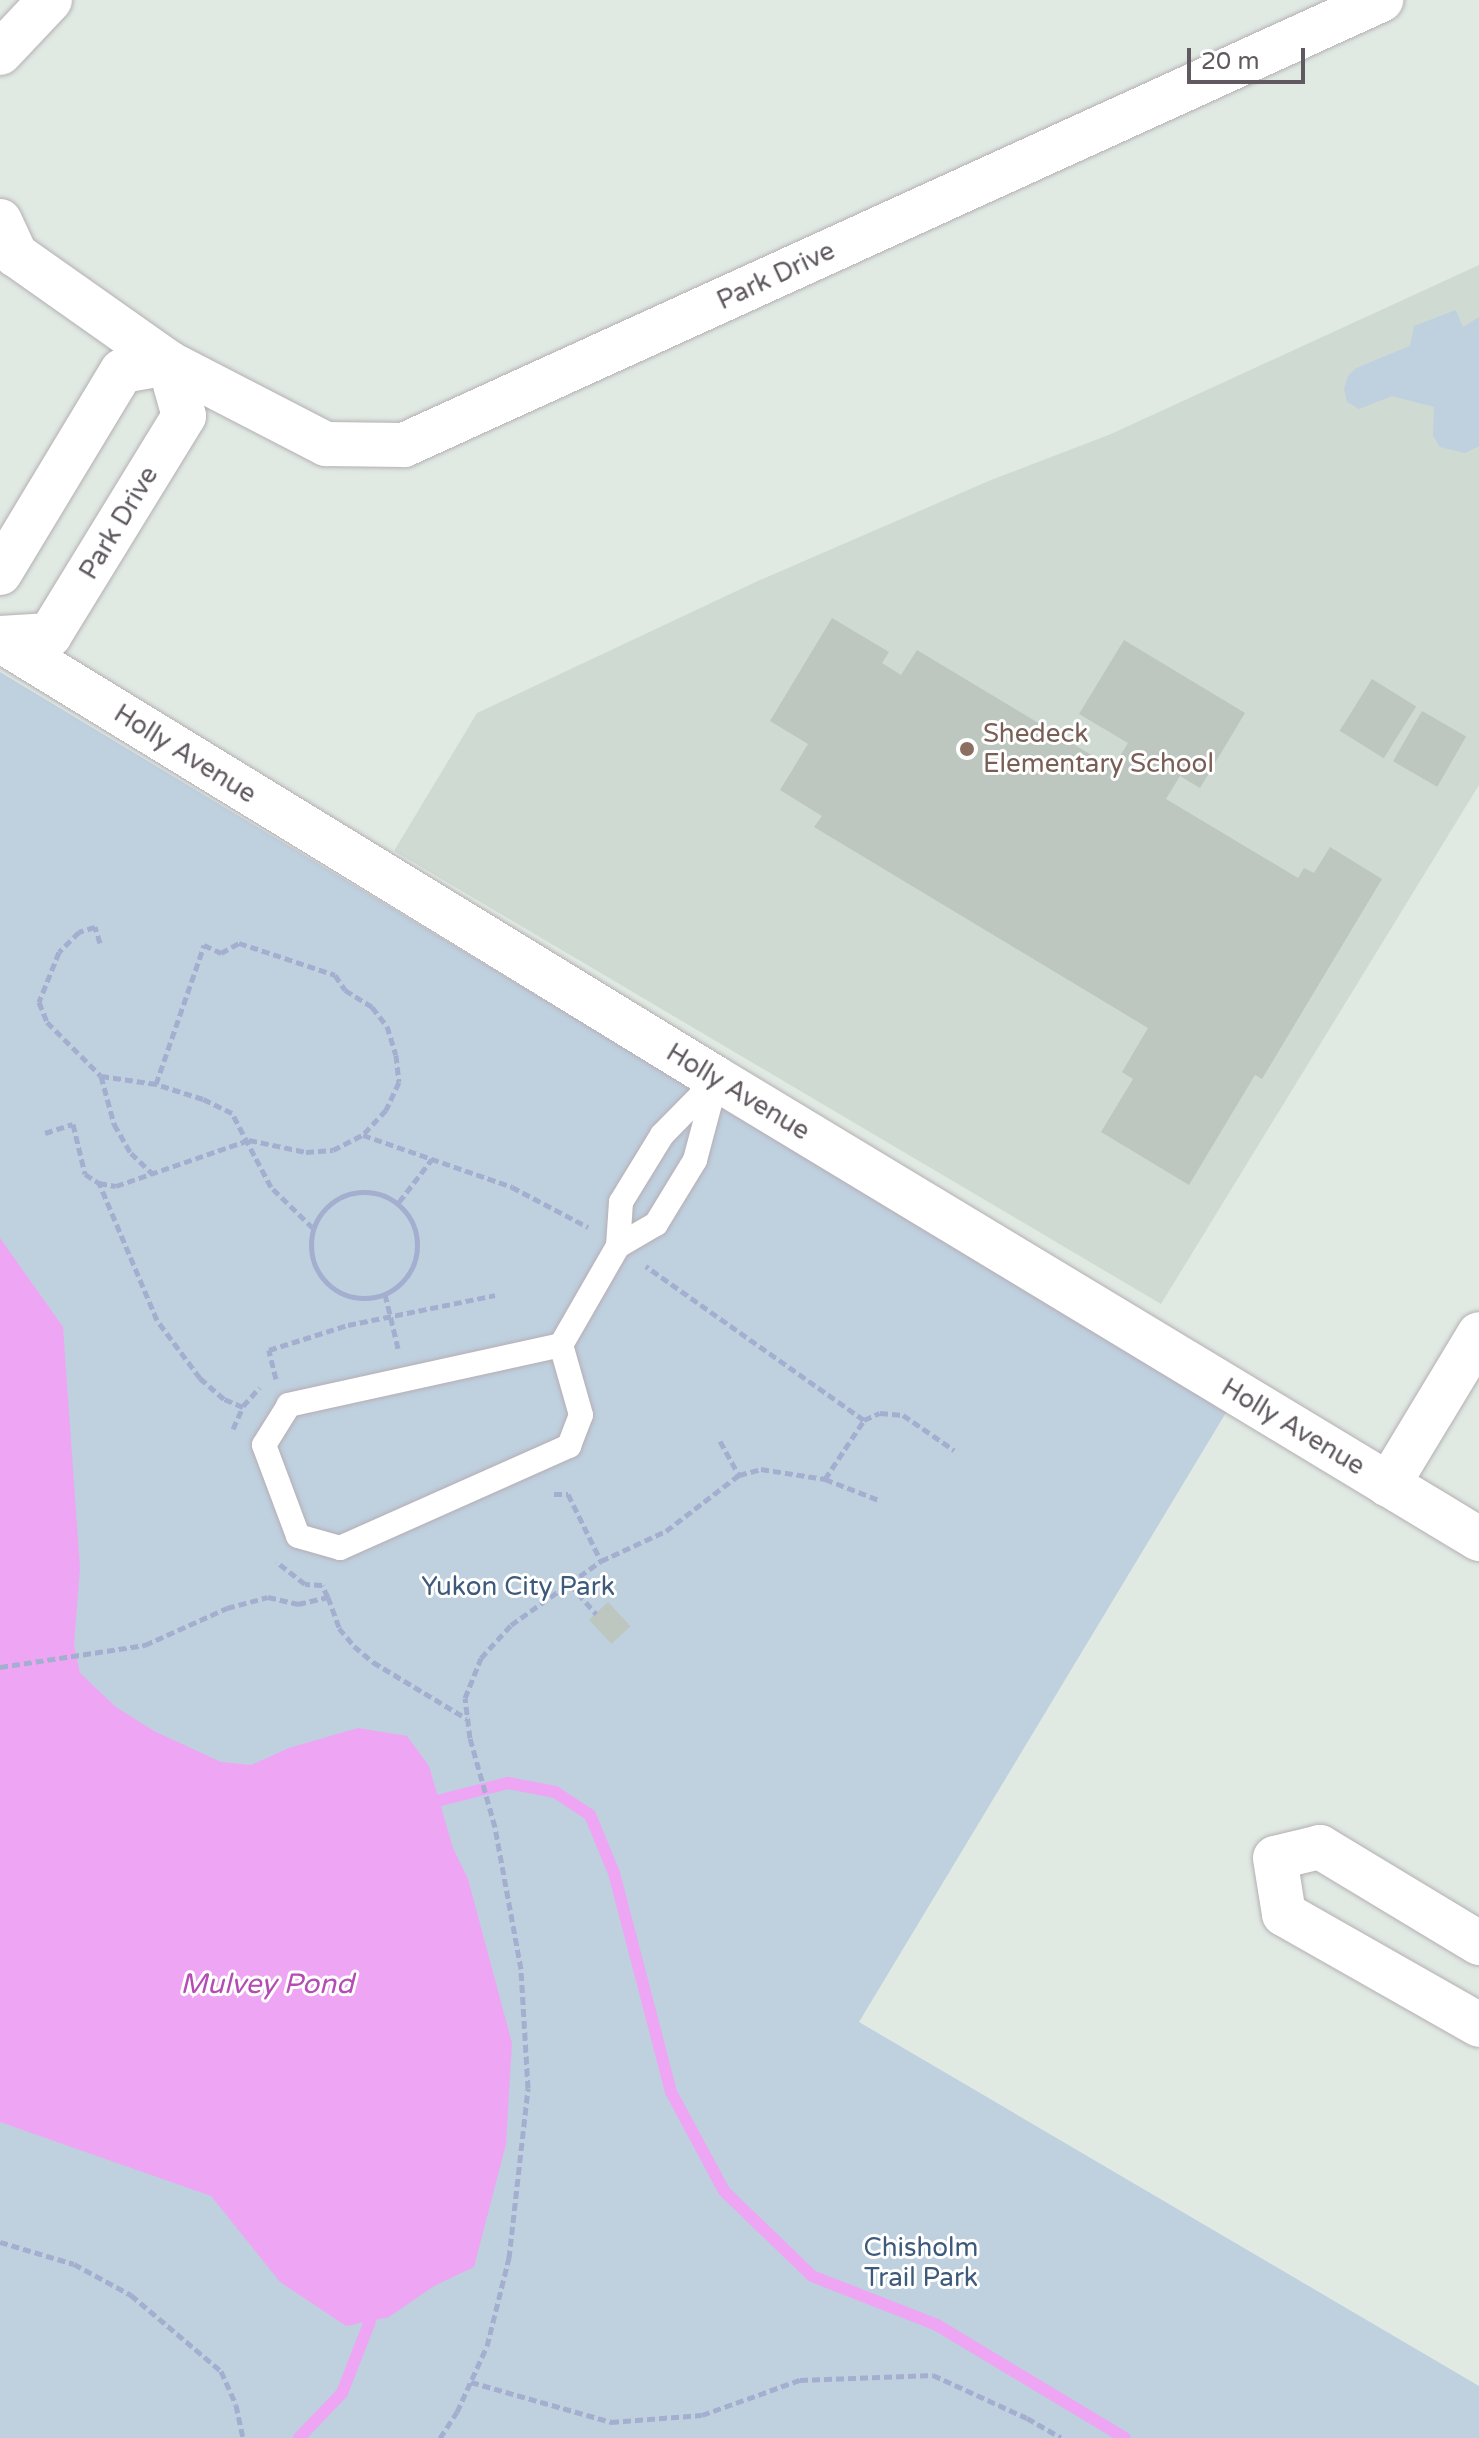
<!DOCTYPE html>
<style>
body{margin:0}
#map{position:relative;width:1479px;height:2438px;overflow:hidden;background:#e0eae3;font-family:"Varela Round",sans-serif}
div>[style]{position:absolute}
.education>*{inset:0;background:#cfdad2}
.green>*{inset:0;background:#bfd0df}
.water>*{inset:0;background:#eea6f4}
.stream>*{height:12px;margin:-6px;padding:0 6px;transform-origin:6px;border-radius:6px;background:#eea6f4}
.building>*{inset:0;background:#bdc6bf;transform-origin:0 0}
.path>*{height:5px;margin-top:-2.5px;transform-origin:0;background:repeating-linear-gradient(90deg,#a4afd0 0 8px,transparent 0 12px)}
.path>.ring{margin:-2.5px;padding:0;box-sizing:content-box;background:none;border:5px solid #a4afd0;border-radius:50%}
.roads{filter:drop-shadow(0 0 2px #b5aeb4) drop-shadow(0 0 2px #b5aeb4)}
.lane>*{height:24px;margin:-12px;padding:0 12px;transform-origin:12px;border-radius:12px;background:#fff}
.street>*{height:44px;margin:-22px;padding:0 22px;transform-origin:22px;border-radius:22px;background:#fff}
.dots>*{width:22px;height:22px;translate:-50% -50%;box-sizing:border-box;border:4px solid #fff;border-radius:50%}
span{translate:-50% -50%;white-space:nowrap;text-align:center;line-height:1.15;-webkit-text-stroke:6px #fff;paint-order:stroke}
.street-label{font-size:26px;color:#60595f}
.education-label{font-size:26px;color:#785e54}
.left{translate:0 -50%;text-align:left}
.park-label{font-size:26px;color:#3d5a7b}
.water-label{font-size:28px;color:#b34db3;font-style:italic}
.scale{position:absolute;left:1187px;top:48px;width:118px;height:36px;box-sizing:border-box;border:4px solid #60595f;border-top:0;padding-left:10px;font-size:24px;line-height:28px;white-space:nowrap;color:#60595f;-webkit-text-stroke:6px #fff;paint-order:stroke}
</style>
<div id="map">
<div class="education">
<div style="clip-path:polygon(1479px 265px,1479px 785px,1161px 1304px,394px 851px,477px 713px,760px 580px,991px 480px,1111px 434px)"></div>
</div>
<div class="green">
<div style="clip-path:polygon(1456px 310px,1463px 327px,1479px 317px,1479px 446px,1465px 453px,1440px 447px,1433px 436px,1434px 407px,1392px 396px,1359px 409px,1347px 402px,1344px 389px,1348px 376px,1356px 368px,1410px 346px,1414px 326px)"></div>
<div style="clip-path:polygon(0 672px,1227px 1411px,859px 2022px,1479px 2386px,1479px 2438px,0 2438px)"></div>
</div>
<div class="water">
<div style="clip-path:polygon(0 1238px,63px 1327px,80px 1568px,74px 1644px,80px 1673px,116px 1707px,154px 1731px,221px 1762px,251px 1765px,289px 1748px,358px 1728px,407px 1736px,429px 1766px,453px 1848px,468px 1879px,512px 2043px,506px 2144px,474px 2267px,434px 2286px,389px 2317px,346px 2326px,280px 2282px,211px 2196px,0 2122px)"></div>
</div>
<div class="stream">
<div style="left:425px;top:1804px;width:86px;rotate:-14.2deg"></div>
<div style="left:508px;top:1783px;width:48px;rotate:10.8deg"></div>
<div style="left:555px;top:1792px;width:42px;rotate:33.3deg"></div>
<div style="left:590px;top:1815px;width:63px;rotate:67.5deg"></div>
<div style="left:614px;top:1873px;width:226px;rotate:75.4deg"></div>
<div style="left:671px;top:2092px;width:112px;rotate:61.8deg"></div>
<div style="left:724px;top:2191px;width:122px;rotate:44deg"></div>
<div style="left:812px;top:2276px;width:134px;rotate:21.4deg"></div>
<div style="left:937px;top:2325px;width:219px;rotate:31deg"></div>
<div style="left:299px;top:2438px;width:62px;rotate:-46.3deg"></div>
<div style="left:342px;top:2393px;width:77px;rotate:-68.7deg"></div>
</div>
<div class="building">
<div style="clip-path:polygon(832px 618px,889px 652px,882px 663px,901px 675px,917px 650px,1113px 768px,1128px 743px,1079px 714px,1124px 640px,1245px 713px,1200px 788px,1180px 776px,1166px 799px,1298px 878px,1304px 868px,1314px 873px,1330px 847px,1382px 879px,1262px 1079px,1255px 1075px,1189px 1185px,1101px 1132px,1133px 1079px,1122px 1072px,1148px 1028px,814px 827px,822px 816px,780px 790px,808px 744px,770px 721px)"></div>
<div style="left:1372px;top:679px;width:52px;height:61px;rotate:32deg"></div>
<div style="left:1422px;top:711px;width:51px;height:58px;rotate:30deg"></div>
<div style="left:608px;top:1602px;width:33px;height:26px;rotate:47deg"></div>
</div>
<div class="path">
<div style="left:100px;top:943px;width:17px;rotate:-107deg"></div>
<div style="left:95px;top:927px;width:17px;rotate:163deg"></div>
<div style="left:79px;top:932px;width:28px;rotate:135deg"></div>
<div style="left:59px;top:952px;width:54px;rotate:111.8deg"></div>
<div style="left:39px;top:1002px;width:22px;rotate:68deg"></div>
<div style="left:47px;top:1022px;width:76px;rotate:45deg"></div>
<div style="left:101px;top:1076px;width:50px;rotate:74.8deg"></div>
<div style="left:114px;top:1124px;width:34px;rotate:60deg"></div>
<div style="left:131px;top:1153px;width:29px;rotate:44deg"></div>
<div style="left:101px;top:1076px;width:56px;rotate:8.3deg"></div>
<div style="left:45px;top:1133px;width:29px;rotate:-18deg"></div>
<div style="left:73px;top:1124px;width:51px;rotate:76.5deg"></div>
<div style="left:85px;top:1174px;width:17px;rotate:33deg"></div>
<div class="ring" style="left:311px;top:1192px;width:101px;height:101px"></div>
<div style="left:399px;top:1202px;width:54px;rotate:-52.5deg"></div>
<div style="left:313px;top:1228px;width:59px;rotate:-135.7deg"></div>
<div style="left:271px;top:1187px;width:84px;rotate:-117.8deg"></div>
<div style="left:232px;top:1113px;width:32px;rotate:-154deg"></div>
<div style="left:203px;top:1099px;width:49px;rotate:-162.3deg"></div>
<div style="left:156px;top:1084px;width:147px;rotate:-70.9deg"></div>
<div style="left:204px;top:945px;width:19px;rotate:25deg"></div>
<div style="left:221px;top:953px;width:21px;rotate:-29deg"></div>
<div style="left:239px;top:943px;width:101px;rotate:18.4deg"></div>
<div style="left:335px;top:975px;width:18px;rotate:56deg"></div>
<div style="left:345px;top:990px;width:32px;rotate:32deg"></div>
<div style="left:372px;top:1007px;width:24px;rotate:52deg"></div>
<div style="left:387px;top:1026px;width:30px;rotate:73deg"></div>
<div style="left:396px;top:1055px;width:27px;rotate:84deg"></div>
<div style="left:399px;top:1082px;width:31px;rotate:115deg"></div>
<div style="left:386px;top:1110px;width:34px;rotate:133deg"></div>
<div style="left:385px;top:1294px;width:56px;rotate:76.5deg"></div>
<div style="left:276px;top:1379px;width:30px;rotate:-104deg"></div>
<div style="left:269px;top:1350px;width:83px;rotate:-17.6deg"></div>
<div style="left:348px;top:1325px;width:150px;rotate:-11.5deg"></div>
<div style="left:243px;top:1406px;width:25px;rotate:-48deg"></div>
<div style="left:864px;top:1420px;width:17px;rotate:-24deg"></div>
<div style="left:880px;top:1413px;width:23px;rotate:5deg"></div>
<div style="left:903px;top:1415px;width:62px;rotate:34.5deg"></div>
<div style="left:233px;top:1429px;width:24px;rotate:-66deg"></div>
<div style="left:243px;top:1407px;width:21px;rotate:-157deg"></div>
<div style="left:224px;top:1399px;width:32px;rotate:-139deg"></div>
<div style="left:200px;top:1378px;width:72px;rotate:-126.6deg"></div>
<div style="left:157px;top:1320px;width:149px;rotate:-112.9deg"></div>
<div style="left:99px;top:1183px;width:17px;rotate:10deg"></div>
<div style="left:116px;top:1186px;width:141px;rotate:-19.1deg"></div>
<div style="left:249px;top:1140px;width:58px;rotate:11.9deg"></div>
<div style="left:306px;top:1152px;width:27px;rotate:-4deg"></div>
<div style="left:333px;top:1150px;width:34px;rotate:-27deg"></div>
<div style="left:363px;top:1135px;width:158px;rotate:19.2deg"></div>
<div style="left:512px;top:1187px;width:86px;rotate:27.8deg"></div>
<div style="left:720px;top:1441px;width:39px;rotate:61deg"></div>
<div style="left:825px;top:1479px;width:58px;rotate:21.3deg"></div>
<div style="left:554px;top:1494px;width:14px"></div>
<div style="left:568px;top:1494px;width:75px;rotate:63.8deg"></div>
<div style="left:570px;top:1584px;width:40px;rotate:49deg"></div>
<div style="left:328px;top:1597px;width:33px;rotate:70deg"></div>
<div style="left:339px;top:1628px;width:23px;rotate:50deg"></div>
<div style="left:354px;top:1646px;width:25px;rotate:40deg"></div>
<div style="left:373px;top:1662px;width:109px;rotate:31.1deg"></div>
<div style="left:0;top:1667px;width:147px;rotate:-8.6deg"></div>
<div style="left:145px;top:1645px;width:90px;rotate:-24.3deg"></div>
<div style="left:227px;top:1608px;width:42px;rotate:-15deg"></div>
<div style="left:268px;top:1597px;width:31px;rotate:13deg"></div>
<div style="left:298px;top:1604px;width:31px;rotate:-13deg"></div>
<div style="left:328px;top:1597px;width:13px;rotate:-117deg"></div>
<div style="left:322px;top:1585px;width:17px;rotate:-177deg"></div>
<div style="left:305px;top:1584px;width:36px;rotate:-142deg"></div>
<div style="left:0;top:2242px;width:77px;rotate:16.6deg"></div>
<div style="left:74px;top:2264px;width:65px;rotate:28.5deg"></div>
<div style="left:131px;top:2295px;width:118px;rotate:40.2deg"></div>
<div style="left:221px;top:2371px;width:37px;rotate:66deg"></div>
<div style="left:236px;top:2405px;width:34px;rotate:78deg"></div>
<div style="left:471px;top:2382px;width:146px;rotate:15.9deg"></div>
<div style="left:611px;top:2422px;width:91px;rotate:-4.4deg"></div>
<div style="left:702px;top:2415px;width:104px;rotate:-19.7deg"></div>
<div style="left:800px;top:2380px;width:133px;rotate:-2.2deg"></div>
<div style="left:933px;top:2375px;width:103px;rotate:24.6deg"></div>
<div style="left:1027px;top:2418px;width:39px;rotate:30deg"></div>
<div style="left:440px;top:2438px;width:31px;rotate:-57deg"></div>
<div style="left:457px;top:2412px;width:72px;rotate:-65.6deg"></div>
<div style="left:487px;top:2346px;width:91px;rotate:-76deg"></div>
<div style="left:509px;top:2258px;width:171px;rotate:-83.6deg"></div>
<div style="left:528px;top:2088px;width:119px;rotate:-93.4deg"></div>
<div style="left:521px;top:1969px;width:144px;rotate:-100.4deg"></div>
<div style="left:495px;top:1827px;width:92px;rotate:-105.7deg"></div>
<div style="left:470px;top:1738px;width:40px;rotate:-97.1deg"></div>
<div style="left:465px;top:1698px;width:43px;rotate:-68.2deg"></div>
<div style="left:481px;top:1658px;width:45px;rotate:-47.7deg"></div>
<div style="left:511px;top:1625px;width:110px;rotate:-35.4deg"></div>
<div style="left:601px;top:1561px;width:72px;rotate:-24.8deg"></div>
<div style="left:666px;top:1531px;width:92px;rotate:-37.5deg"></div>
<div style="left:739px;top:1475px;width:23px;rotate:-15deg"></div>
<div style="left:761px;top:1469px;width:65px;rotate:8.9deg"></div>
<div style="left:825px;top:1479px;width:71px;rotate:-56.5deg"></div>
<div style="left:864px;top:1420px;width:267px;rotate:-144.8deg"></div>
</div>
<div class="roads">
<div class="lane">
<div style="left:618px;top:1246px;width:44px;rotate:-30.1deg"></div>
<div style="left:656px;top:1224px;width:75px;rotate:-58.6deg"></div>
<div style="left:695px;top:1160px;width:82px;rotate:-75.1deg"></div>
<div style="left:561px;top:1345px;width:279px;rotate:167.6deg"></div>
<div style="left:289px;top:1405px;width:47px;rotate:122deg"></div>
<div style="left:264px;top:1445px;width:97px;rotate:69.5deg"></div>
<div style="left:298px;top:1536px;width:44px;rotate:15.9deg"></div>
<div style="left:340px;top:1548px;width:251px;rotate:-24deg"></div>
<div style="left:569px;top:1446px;width:33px;rotate:-69deg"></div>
<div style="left:581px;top:1415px;width:73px;rotate:-105.9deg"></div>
<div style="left:561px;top:1345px;width:114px;rotate:-60.1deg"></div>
<div style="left:618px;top:1246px;width:44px;rotate:-86.1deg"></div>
<div style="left:621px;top:1202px;width:79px;rotate:-58.5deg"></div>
<div style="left:662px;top:1135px;width:78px;rotate:-45.5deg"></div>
</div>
<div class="street">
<div style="left:0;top:53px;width:73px;rotate:-46.7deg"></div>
<div style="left:0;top:221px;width:38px;rotate:65deg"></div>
<div style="left:16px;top:255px;width:187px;rotate:35.2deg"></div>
<div style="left:169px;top:363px;width:177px;rotate:27.3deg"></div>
<div style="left:326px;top:444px;width:78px;rotate:0.7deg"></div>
<div style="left:404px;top:445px;width:1074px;rotate:-24.49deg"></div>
<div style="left:0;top:573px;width:236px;rotate:-58.9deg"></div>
<div style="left:122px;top:371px;width:48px;rotate:-9.7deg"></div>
<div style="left:169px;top:363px;width:55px;rotate:74.2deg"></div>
<div style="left:184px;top:416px;width:257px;rotate:121.5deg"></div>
<div style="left:50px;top:635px;width:50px;rotate:176.6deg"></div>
<div style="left:0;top:640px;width:841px;rotate:31.48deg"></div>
<div style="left:717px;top:1079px;width:890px;rotate:31.12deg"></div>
<div style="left:1388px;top:1485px;width:176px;rotate:-58.9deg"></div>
<div style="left:1479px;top:1943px;width:186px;rotate:-148.9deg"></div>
<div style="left:1320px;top:1847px;width:46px;rotate:166.3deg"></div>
<div style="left:1275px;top:1858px;width:57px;rotate:80.9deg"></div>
<div style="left:1284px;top:1914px;width:224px;rotate:29.6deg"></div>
</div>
</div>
<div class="dots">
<div style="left:967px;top:749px;background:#8d6e63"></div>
</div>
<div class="street-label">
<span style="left:776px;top:276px;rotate:-25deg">Park Drive</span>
<span style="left:119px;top:523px;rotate:-59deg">Park Drive</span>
<span style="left:185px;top:754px;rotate:32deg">Holly Avenue</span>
<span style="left:738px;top:1092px;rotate:31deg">Holly Avenue</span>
<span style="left:1293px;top:1427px;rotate:31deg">Holly Avenue</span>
</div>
<div class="education-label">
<span class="left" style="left:983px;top:749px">Shedeck<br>Elementary School</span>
</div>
<div class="park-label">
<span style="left:518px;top:1587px">Yukon City Park</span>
<span style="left:921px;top:2263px">Chisholm<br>Trail Park</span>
</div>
<div class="water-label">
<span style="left:267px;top:1984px">Mulvey Pond</span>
</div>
<div class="scale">20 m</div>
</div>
